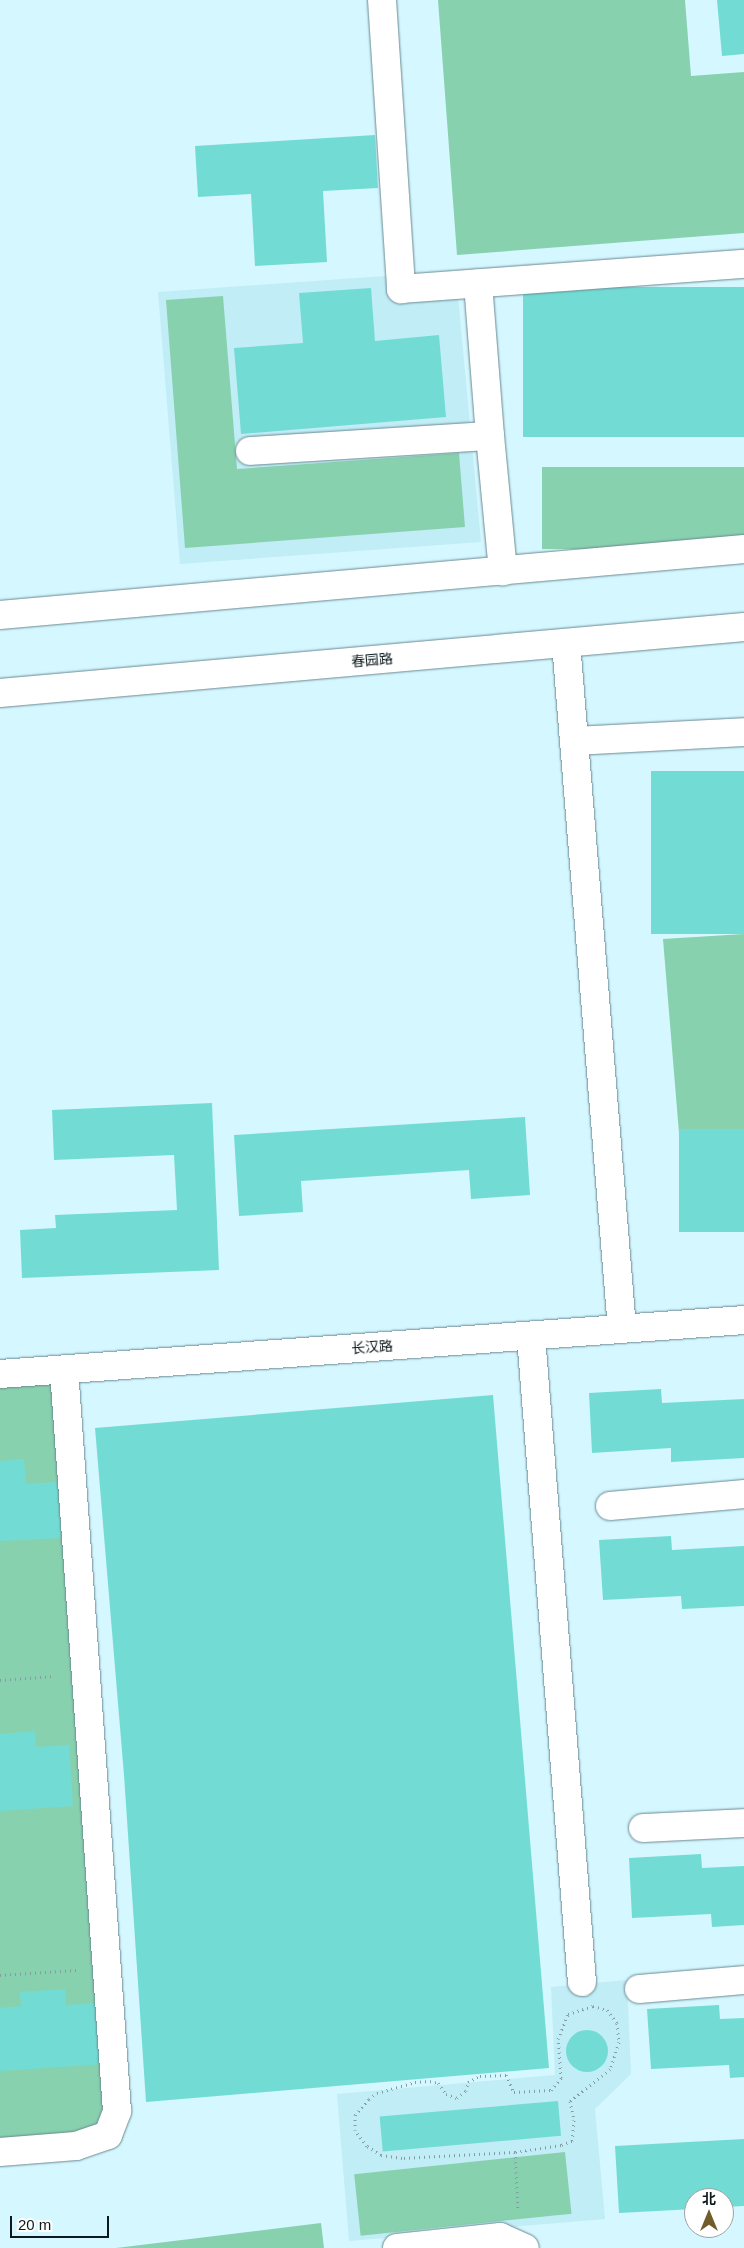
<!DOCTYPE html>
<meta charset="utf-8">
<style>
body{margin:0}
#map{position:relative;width:744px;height:2248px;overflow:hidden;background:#d5f7ff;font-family:Helvetica,"Noto Sans SC",sans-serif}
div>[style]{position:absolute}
.built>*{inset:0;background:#c1edf7}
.green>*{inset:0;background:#88d1ae;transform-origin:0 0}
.building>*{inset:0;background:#72dcd4;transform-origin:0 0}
.round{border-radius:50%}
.path>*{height:3px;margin-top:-1.5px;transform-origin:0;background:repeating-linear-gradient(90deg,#839da2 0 1px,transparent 0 5px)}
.roads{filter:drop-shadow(0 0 1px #6a8991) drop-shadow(0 0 1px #6a8991)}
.minor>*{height:28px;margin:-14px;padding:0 14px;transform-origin:14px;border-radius:14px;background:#fff}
.major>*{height:28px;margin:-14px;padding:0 14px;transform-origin:14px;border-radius:14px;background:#fff}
span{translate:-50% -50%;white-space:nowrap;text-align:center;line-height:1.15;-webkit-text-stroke:4px #fff;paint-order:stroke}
.street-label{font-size:14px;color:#0d1a1d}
.north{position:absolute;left:684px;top:2188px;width:50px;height:50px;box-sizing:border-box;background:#fff;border:1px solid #9ea3a5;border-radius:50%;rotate:0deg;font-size:14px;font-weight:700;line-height:20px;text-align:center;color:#0d1a1d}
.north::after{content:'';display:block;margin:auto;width:18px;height:22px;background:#715c2c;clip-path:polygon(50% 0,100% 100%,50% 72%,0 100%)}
.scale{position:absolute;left:10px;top:2216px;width:99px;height:22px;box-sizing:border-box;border:2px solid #0d1a1d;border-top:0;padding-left:6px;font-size:15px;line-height:18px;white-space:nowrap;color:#0d1a1d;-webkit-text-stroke:4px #fff;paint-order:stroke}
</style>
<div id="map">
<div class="built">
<div style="clip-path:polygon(400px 275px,457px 285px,481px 542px,180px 564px,158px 292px)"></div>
<div style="clip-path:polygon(627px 1980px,631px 2074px,595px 2109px,605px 2219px,349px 2241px,337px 2094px,555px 2075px,551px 1987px)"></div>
</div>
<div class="green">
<div style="clip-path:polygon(438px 0,685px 0,691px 76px,744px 72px,744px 233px,457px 255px)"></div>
<div style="clip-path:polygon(223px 296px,237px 469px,459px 453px,465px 527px,185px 548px,166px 300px)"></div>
<div style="left:744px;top:467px;width:82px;height:202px;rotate:90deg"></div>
<div style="clip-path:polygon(744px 934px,744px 1129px,679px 1133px,663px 939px)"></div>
<div style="clip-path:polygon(64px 1370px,108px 2135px,0 2152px,0 1374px)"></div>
<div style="left:565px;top:2152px;width:62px;height:212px;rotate:84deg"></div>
<div style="clip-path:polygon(321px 2223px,324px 2248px,116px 2248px)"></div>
</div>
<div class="building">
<div style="clip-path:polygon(717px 0,744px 0,744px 54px,722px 56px)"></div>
<div style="clip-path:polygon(375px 135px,378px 188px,323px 191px,327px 262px,255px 266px,251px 194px,198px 197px,195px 146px)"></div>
<div style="left:744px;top:287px;width:150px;height:221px;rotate:90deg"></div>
<div style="clip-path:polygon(371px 288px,375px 341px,439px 335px,446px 417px,241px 434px,234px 348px,303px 343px,299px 293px)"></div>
<div style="left:744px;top:771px;width:163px;height:93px;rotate:90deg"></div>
<div style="clip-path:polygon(212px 1103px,219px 1270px,22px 1278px,20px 1230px,56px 1228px,55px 1215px,177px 1210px,174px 1155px,54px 1160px,52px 1110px)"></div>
<div style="clip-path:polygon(525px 1117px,530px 1195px,471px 1199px,469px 1170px,301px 1181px,303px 1212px,239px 1216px,234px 1135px)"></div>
<div style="left:744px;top:1129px;width:103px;height:65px;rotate:90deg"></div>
<div style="clip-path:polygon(661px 1389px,662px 1403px,744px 1399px,744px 1458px,671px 1462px,671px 1448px,592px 1453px,589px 1393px)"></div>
<div style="clip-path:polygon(493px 1395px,549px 2068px,146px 2102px,124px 1775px,95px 1428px)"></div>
<div style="clip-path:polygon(24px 1459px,26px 1484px,57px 1482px,61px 1538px,0 1541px,0 1461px)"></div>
<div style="clip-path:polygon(671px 1536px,672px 1550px,744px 1546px,744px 1606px,682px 1609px,681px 1596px,603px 1600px,599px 1540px)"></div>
<div style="clip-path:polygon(35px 1731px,36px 1747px,69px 1745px,73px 1806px,0 1811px,0 1734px)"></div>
<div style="clip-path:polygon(701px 1854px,702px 1868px,744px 1866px,744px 1925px,712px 1927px,711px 1914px,632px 1918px,629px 1858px)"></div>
<div style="clip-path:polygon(65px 1989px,66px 2005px,99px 2003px,103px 2064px,0 2071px,0 2008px,21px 2006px,20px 1992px)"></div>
<div style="clip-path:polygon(719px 2005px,720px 2019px,744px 2018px,744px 2077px,730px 2078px,729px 2065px,651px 2069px,647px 2009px)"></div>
<div class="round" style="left:566px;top:2030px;width:42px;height:42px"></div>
<div style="left:558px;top:2101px;width:35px;height:179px;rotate:85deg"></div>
<div style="clip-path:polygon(744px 2139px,744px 2206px,724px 2207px,724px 2198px,694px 2198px,694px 2209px,619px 2213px,615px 2146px)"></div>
</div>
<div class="path">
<div style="left:0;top:1680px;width:54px;rotate:-4.2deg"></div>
<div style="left:0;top:1975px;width:77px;rotate:-3.7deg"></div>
<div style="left:593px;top:2006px;width:15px;rotate:16deg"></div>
<div style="left:607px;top:2010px;width:16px;rotate:52deg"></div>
<div style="left:617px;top:2023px;width:19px;rotate:84deg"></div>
<div style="left:619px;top:2042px;width:28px;rotate:108deg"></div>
<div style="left:610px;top:2069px;width:51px;rotate:141.3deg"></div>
<div style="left:570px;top:2101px;width:19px;rotate:78deg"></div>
<div style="left:574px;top:2120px;width:21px;rotate:95deg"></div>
<div style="left:572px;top:2141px;width:12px;rotate:160deg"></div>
<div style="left:561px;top:2145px;width:47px;rotate:171.3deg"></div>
<div style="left:515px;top:2152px;width:113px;rotate:177deg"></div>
<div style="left:402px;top:2158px;width:21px;rotate:-172deg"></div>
<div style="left:381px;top:2155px;width:17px;rotate:-147deg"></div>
<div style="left:367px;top:2146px;width:20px;rotate:-127deg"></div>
<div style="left:355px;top:2130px;width:15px;rotate:-90deg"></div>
<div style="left:355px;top:2115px;width:21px;rotate:-49deg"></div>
<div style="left:369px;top:2099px;width:10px;rotate:-37deg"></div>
<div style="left:377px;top:2093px;width:40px;rotate:-16deg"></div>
<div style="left:415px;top:2082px;width:15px;rotate:-4deg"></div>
<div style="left:430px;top:2081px;width:8px;rotate:14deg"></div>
<div style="left:438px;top:2083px;width:14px;rotate:54deg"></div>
<div style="left:446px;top:2094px;width:12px;rotate:20deg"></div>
<div style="left:457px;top:2098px;width:11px;rotate:-38deg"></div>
<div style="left:466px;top:2091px;width:9px;rotate:-77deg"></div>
<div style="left:468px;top:2082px;width:13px;rotate:-27deg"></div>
<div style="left:480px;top:2076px;width:26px;rotate:-2deg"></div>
<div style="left:506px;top:2075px;width:19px;rotate:65deg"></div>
<div style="left:514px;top:2092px;width:37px;rotate:-3deg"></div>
<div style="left:551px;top:2090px;width:16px;rotate:-50deg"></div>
<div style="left:561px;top:2078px;width:39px;rotate:-94deg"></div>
<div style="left:558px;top:2039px;width:27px;rotate:-68deg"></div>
<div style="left:568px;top:2014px;width:26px;rotate:-18deg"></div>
<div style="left:515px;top:2152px;width:59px;rotate:87.1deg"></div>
</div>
<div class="roads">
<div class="minor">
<div style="left:382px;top:0;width:290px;rotate:86.2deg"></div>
<div style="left:401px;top:289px;width:344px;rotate:-4.2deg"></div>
<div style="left:490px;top:436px;width:136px;rotate:84.5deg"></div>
<div style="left:250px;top:451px;width:240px;rotate:-3.6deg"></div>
<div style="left:490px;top:436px;width:153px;rotate:-94.5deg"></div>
<div style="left:566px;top:643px;width:688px;rotate:85.33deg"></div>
<div style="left:574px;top:741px;width:170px;rotate:-3deg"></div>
<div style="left:531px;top:1336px;width:648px;rotate:85.49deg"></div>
<div style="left:0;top:1374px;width:746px;rotate:-4.15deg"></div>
<div style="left:610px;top:1506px;width:135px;rotate:-5.1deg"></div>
<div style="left:643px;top:1828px;width:101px;rotate:-2.8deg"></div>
<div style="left:639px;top:1989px;width:105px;rotate:-4.9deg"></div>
<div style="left:0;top:2152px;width:76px;rotate:-4.5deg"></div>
<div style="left:76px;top:2146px;width:34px;rotate:-19deg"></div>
<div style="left:108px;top:2135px;width:26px;rotate:-69deg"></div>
<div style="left:117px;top:2111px;width:743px;rotate:-94.09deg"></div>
<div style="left:397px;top:2248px;width:104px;rotate:-6.1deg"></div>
<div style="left:500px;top:2237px;width:27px;rotate:24deg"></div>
</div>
<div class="major">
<div style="left:0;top:615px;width:747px;rotate:-5.07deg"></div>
<div style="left:0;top:693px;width:747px;rotate:-5.07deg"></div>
</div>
</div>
<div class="street-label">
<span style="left:372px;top:660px;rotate:-5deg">春园路</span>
<span style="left:372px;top:1347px;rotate:-4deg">长汉路</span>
</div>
<div class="north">北</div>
<div class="scale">20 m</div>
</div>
